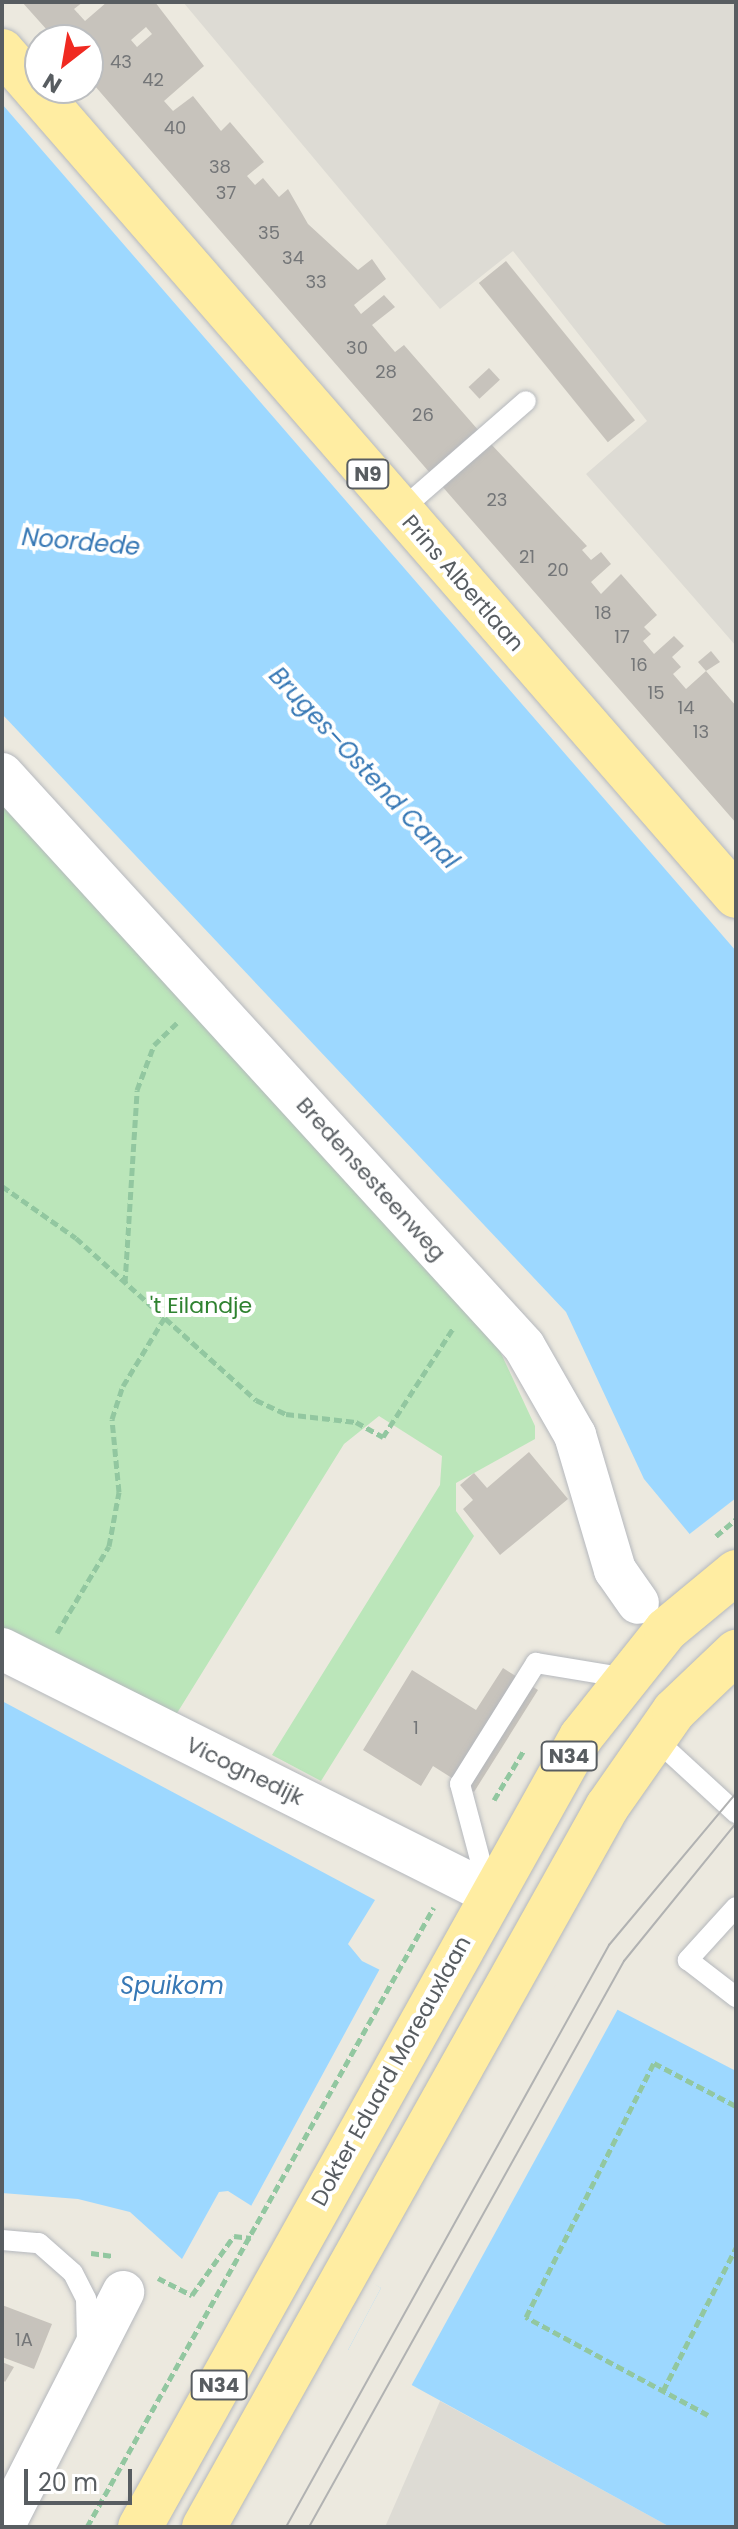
<!DOCTYPE html>
<meta charset="utf-8">
<style>
body{margin:0}
#map{position:relative;width:738px;height:2529px;overflow:hidden;background:#ece9df;font-family:Poppins,sans-serif}
div>[style]{position:absolute}
.industrial>*{inset:0;background:#dddbd4}
.green>*{inset:0;background:#bbe6ba}
.water>*{inset:0;background:#9dd8ff}
.pier>*{inset:0;background:#ece9df}
.building>*{inset:0;background:#c7c3bc;transform-origin:0 0}
.path>*{height:5px;margin-top:-2.5px;transform-origin:0;background:repeating-linear-gradient(90deg,#92c7a0 0 8px,transparent 0 12px)}
.roads{filter:drop-shadow(0 0 2px #b5b8bd) drop-shadow(0 0 2px #b5b8bd)}
.lane>*{height:20px;margin:-10px;padding:0 10px;transform-origin:10px;border-radius:10px;background:#fff}
.street>*{height:42px;margin:-21px;padding:0 21px;transform-origin:21px;border-radius:21px;background:#fff}
.primary>*{height:44px;margin:-22px;padding:0 22px;transform-origin:22px;border-radius:22px;background:#ffeda2}
.tram>*{height:2px;margin:-1px;padding:0 1px;transform-origin:1px;border-radius:1px;background:#b1b2b2}
span{translate:-50% -50%;white-space:nowrap;text-align:center;line-height:1.15;-webkit-text-stroke:8px #fff;paint-order:stroke}
.number-label{font-size:18px;color:#747678}
.number-label span{-webkit-text-stroke-width:0}
.shield-label span{padding:2px 6px;background:#fff;border:2px solid;border-radius:6px;-webkit-text-stroke-width:0}
.shield-label{font-size:20px;color:#585d61;font-weight:700}
.street-label{font-size:22px;color:#585d61}
.park-label{font-size:22px;color:#2f8230}
.water-label{font-size:24px;color:#3778b5;font-style:italic}
.frame{position:absolute;inset:0;border:4px solid #585d61;pointer-events:none}
.north{position:absolute;left:24px;top:24px;width:80px;height:80px;box-sizing:border-box;background:#fff;border:2px solid #bcbec0;border-radius:50%;rotate:211deg;font-size:22px;font-weight:700;line-height:32px;text-align:center;color:#585d61}
.north::after{content:'';display:block;margin:auto;width:28px;height:36px;background:#f02a21;clip-path:polygon(50% 0,100% 100%,50% 72%,0 100%)}
.scale{position:absolute;left:24px;top:2469px;width:108px;height:36px;box-sizing:border-box;border:4px solid #585d61;border-top:0;padding-left:10px;font-size:24px;line-height:28px;white-space:nowrap;color:#585d61;-webkit-text-stroke:6px #fff;paint-order:stroke}
</style>
<div id="map">
<div class="industrial">
<div style="clip-path:polygon(183px 2px,736px 2px,736px 646px,586px 474px,647px 421px,513px 251px,440px 309px)"></div>
<div style="clip-path:polygon(440px 2401px,670px 2527px,385px 2527px)"></div>
</div>
<div class="green">
<div style="clip-path:polygon(2px 795px,491px 1332px,535px 1426px,535px 1439px,456px 1483px,456px 1511px,474px 1536px,321px 1781px,272px 1755px,440px 1485px,442px 1456px,379px 1416px,344px 1444px,174px 1718px,2px 1631px)"></div>
</div>
<div class="water">
<div style="clip-path:polygon(2px 104px,736px 951px,736px 1590px,644px 1479px,566px 1312px,2px 714px)"></div>
<div style="clip-path:polygon(2px 1701px,375px 1900px,348px 1944px,362px 1961px,521px 2040px,562px 1981px,736px 2071px,736px 2527px,670px 2527px,348px 2350px,381px 2288px,228px 2191px,219px 2192px,182px 2259px,130px 2212px,78px 2199px,2px 2193px)"></div>
</div>
<div class="pier">
<div style="clip-path:polygon(736px 1498px,736px 1594px,687px 1536px)"></div>
<div style="clip-path:polygon(383px 1963px,520px 2035px,561px 1978px,619px 2007px,410px 2388px,346px 2354px,381px 2288px,257px 2219px,250px 2208px)"></div>
</div>
<div class="building">
<div style="clip-path:polygon(evenodd,22px 2px,83px 2px,74px 9px,85px 21px,107px 2px,155px 2px,204px 66px,164px 101px,173px 111px,193px 96px,221px 131px,230px 122px,264px 162px,247px 176px,255px 185px,263px 178px,279px 197px,288px 189px,308px 224px,358px 270px,372px 259px,386px 279px,354px 305px,361px 314px,384px 295px,395px 307px,372px 325px,395px 352px,404px 345px,479px 431px,430px 473px,88px 78px,88px 40px,56px 40px,22px 2px,146px 27px,152px 34px,137px 47px,131px 40px,146px 27px)"></div>
<div style="left:506px;top:261px;width:205px;height:35px;rotate:51deg"></div>
<div style="left:489px;top:368px;width:16px;height:28px;rotate:47deg"></div>
<div style="clip-path:polygon(490px 443px,587px 546px,582px 550px,591px 560px,601px 552px,611px 564px,591px 582px,601px 594px,621px 574px,657px 615px,644px 627px,651px 634px,643px 641px,654px 654px,674px 636px,684px 646px,672px 657px,681px 667px,673px 674px,686px 689px,706px 671px,736px 706px,736px 823px,441px 485px)"></div>
<div style="clip-path:polygon(711px 651px,720px 662px,706px 671px,698px 662px)"></div>
<div style="clip-path:polygon(529px 1452px,568px 1499px,500px 1555px,463px 1509px,473px 1500px,460px 1485px,474px 1473px,487px 1488px)"></div>
<div style="clip-path:polygon(503px 1668px,538px 1690px,474px 1792px,433px 1766px,421px 1786px,363px 1750px,412px 1670px,476px 1710px)"></div>
<div style="clip-path:polygon(2px 2305px,52px 2324px,34px 2369px,2px 2357px)"></div>
<div style="clip-path:polygon(2px 2362px,14px 2367px,5px 2382px,2px 2379px)"></div>
</div>
<div class="path">
<div style="left:2px;top:1186px;width:90px;rotate:35.1deg"></div>
<div style="left:76px;top:1238px;width:242px;rotate:42deg"></div>
<div style="left:256px;top:1400px;width:33px;rotate:25deg"></div>
<div style="left:286px;top:1414px;width:70px;rotate:6.5deg"></div>
<div style="left:356px;top:1422px;width:31px;rotate:29deg"></div>
<div style="left:383px;top:1437px;width:131px;rotate:-57.2deg"></div>
<div style="left:125px;top:1283px;width:193px;rotate:-86.4deg"></div>
<div style="left:137px;top:1090px;width:48px;rotate:-69.3deg"></div>
<div style="left:154px;top:1045px;width:32px;rotate:-44deg"></div>
<div style="left:716px;top:1536px;width:26px;rotate:-40deg"></div>
<div style="left:57px;top:1633px;width:101px;rotate:-59.1deg"></div>
<div style="left:109px;top:1546px;width:55px;rotate:-79.5deg"></div>
<div style="left:119px;top:1492px;width:73px;rotate:-95.5deg"></div>
<div style="left:112px;top:1419px;width:35px;rotate:-72deg"></div>
<div style="left:123px;top:1386px;width:81px;rotate:-58.7deg"></div>
<div style="left:494px;top:1800px;width:58px;rotate:-59deg"></div>
<div style="left:91px;top:2253px;width:22px;rotate:8deg"></div>
<div style="left:158px;top:2278px;width:38px;rotate:27deg"></div>
<div style="left:192px;top:2295px;width:72px;rotate:-54.6deg"></div>
<div style="left:234px;top:2236px;width:17px;rotate:7deg"></div>
<div style="left:663px;top:2391px;width:161px;rotate:-63deg"></div>
<div style="left:708px;top:2415px;width:207px;rotate:-151.7deg"></div>
<div style="left:526px;top:2317px;width:284px;rotate:-63.3deg"></div>
<div style="left:654px;top:2063px;width:93px;rotate:27.7deg"></div>
<div style="left:87px;top:2527px;width:710px;rotate:-60.77deg"></div>
</div>
<div class="roads">
<div class="lane">
<div style="left:400px;top:511px;width:167px;rotate:-41.1deg"></div>
<div style="left:653px;top:1737px;width:113px;rotate:42.5deg"></div>
<div style="left:489px;top:1893px;width:113px;rotate:-104.9deg"></div>
<div style="left:460px;top:1784px;width:143px;rotate:-57.9deg"></div>
<div style="left:536px;top:1663px;width:92px;rotate:9.4deg"></div>
<div style="left:736px;top:1907px;width:72px;rotate:132.2deg"></div>
<div style="left:688px;top:1960px;width:61px;rotate:37.6deg"></div>
<div style="left:2px;top:2240px;width:37px;rotate:5deg"></div>
<div style="left:39px;top:2243px;width:45px;rotate:41.4deg"></div>
<div style="left:73px;top:2273px;width:29px;rotate:63deg"></div>
<div style="left:86px;top:2299px;width:43px;rotate:88.7deg"></div>
</div>
<div class="street">
<div style="left:2px;top:774px;width:774px;rotate:47.62deg"></div>
<div style="left:524px;top:1346px;width:103px;rotate:60.2deg"></div>
<div style="left:575px;top:1435px;width:141px;rotate:73.5deg"></div>
<div style="left:615px;top:1570px;width:40px;rotate:55.1deg"></div>
<div style="left:2px;top:1649px;width:545px;rotate:26.61deg"></div>
<div style="left:3px;top:2527px;width:264px;rotate:-62.9deg"></div>
</div>
<div class="primary">
<div style="left:2px;top:51px;width:1119px;rotate:49.02deg"></div>
<div style="left:140px;top:2527px;width:905px;rotate:-60.83deg"></div>
<div style="left:581px;top:1737px;width:137px;rotate:-51.5deg"></div>
<div style="left:666px;top:1630px;width:91px;rotate:-39.6deg"></div>
<div style="left:204px;top:2527px;width:825px;rotate:-60.76deg"></div>
<div style="left:607px;top:1807px;width:117px;rotate:-55.1deg"></div>
<div style="left:674px;top:1711px;width:86px;rotate:-43.6deg"></div>
</div>
</div>
<div class="tram">
<div style="left:286px;top:2527px;width:666px;rotate:-60.97deg"></div>
<div style="left:609px;top:1945px;width:198px;rotate:-50.1deg"></div>
<div style="left:309px;top:2527px;width:648px;rotate:-60.9deg"></div>
<div style="left:624px;top:1961px;width:178px;rotate:-50.9deg"></div>
</div>
<div class="number-label">
<span style="left:121px;top:62px">43</span>
<span style="left:153px;top:80px">42</span>
<span style="left:175px;top:128px">40</span>
<span style="left:220px;top:167px">38</span>
<span style="left:226px;top:193px">37</span>
<span style="left:269px;top:233px">35</span>
<span style="left:293px;top:258px">34</span>
<span style="left:316px;top:282px">33</span>
<span style="left:357px;top:348px">30</span>
<span style="left:386px;top:372px">28</span>
<span style="left:423px;top:415px">26</span>
<span style="left:497px;top:500px">23</span>
<span style="left:527px;top:557px">21</span>
<span style="left:558px;top:570px">20</span>
<span style="left:603px;top:613px">18</span>
<span style="left:622px;top:637px">17</span>
<span style="left:639px;top:665px">16</span>
<span style="left:656px;top:693px">15</span>
<span style="left:686px;top:708px">14</span>
<span style="left:701px;top:732px">13</span>
<span style="left:416px;top:1728px">1</span>
<span style="left:24px;top:2340px">1A</span>
</div>
<div class="shield-label">
<span style="left:368px;top:474px">N9</span>
<span style="left:569px;top:1756px">N34</span>
<span style="left:219px;top:2385px">N34</span>
</div>
<div class="street-label">
<span style="left:463px;top:583px;rotate:49deg">Prins Albertlaan</span>
<span style="left:371px;top:1179px;rotate:48deg">Bredensesteenweg</span>
<span style="left:245px;top:1771px;rotate:26deg">Vicognedijk</span>
<span style="left:391px;top:2071px;rotate:-61deg">Dokter Eduard Moreauxlaan</span>
</div>
<div class="park-label">
<span style="left:201px;top:1306px">'t Eilandje</span>
</div>
<div class="water-label">
<span style="left:81px;top:542px;rotate:5deg">Noordede</span>
<span style="left:364px;top:768px;rotate:47deg">Bruges–Ostend Canal</span>
<span style="left:172px;top:1986px">Spuikom</span>
</div>
<div class="frame"></div>
<div class="north">N</div>
<div class="scale">20 m</div>
</div>
